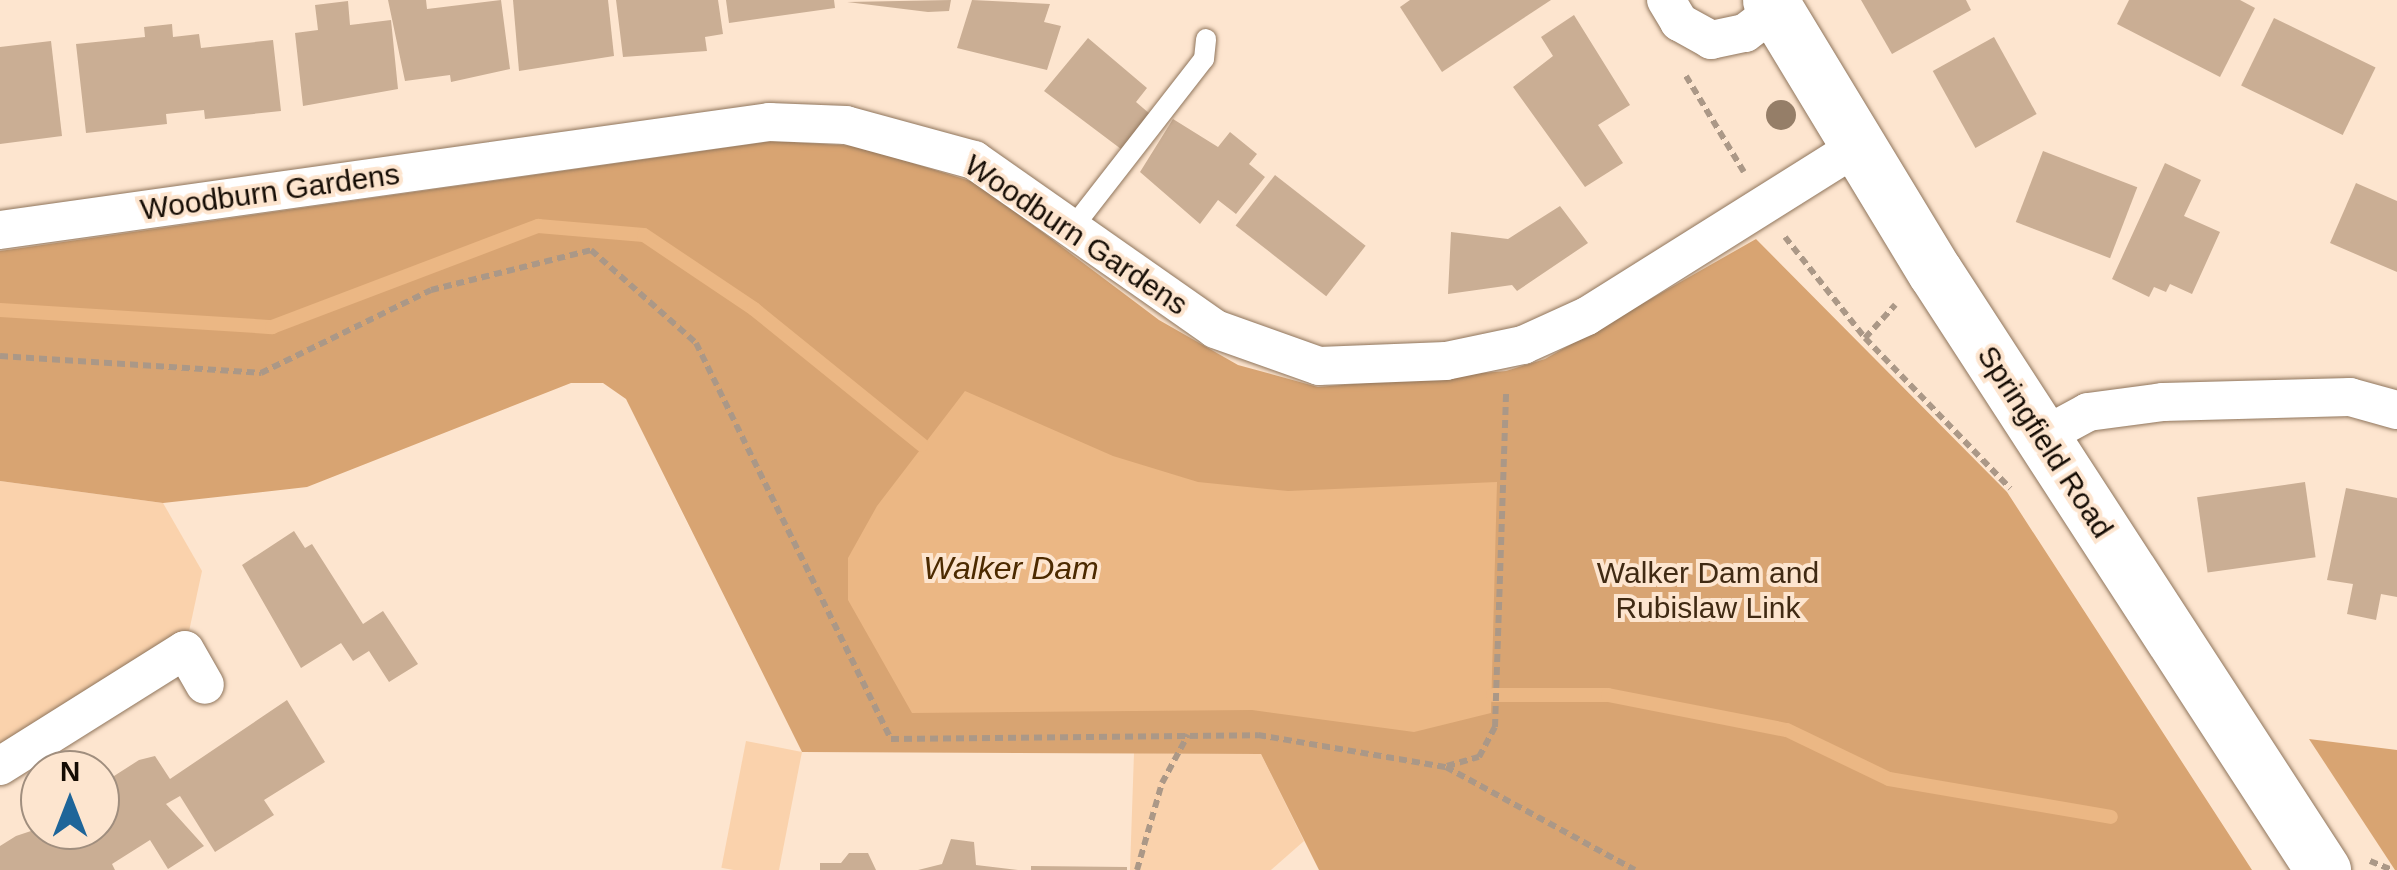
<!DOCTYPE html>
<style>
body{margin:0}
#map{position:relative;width:2397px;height:870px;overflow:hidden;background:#fde5cf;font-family:Helvetica,sans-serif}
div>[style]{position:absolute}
.green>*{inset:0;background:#fad2ac;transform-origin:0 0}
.forest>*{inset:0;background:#d8a472}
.water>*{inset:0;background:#ebb784}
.stream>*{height:14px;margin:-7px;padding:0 7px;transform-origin:7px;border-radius:7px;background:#ebb784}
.building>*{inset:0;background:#caae94;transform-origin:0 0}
.path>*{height:6px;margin-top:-3px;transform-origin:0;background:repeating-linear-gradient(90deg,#ab9887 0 8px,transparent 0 13px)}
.roads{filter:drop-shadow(0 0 2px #8f755c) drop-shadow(0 0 2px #8f755c)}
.lane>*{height:20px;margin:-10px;padding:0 10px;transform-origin:10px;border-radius:10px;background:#fff}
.street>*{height:38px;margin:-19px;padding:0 19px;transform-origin:19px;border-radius:19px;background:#fff}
.secondary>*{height:55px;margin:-27.5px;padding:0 27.5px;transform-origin:27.5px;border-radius:27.5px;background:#fff}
.trees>*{width:30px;height:30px;margin:-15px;border-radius:50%;background:#957e68}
span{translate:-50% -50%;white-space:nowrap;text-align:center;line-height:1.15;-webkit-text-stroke:8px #fde5cf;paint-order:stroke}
.street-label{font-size:30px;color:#150c04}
.park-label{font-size:30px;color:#402a13}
.water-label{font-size:32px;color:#4c2a00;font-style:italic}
.north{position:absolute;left:20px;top:750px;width:100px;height:100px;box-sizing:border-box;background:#fde5cf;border:2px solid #a08e7e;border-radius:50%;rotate:0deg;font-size:28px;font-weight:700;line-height:40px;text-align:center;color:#150c04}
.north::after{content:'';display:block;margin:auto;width:35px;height:45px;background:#1e6599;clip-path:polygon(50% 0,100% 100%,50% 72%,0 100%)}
</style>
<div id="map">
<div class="green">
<div style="clip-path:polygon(0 481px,163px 503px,202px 571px,185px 650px,0 766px)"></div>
<div style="left:746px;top:741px;width:57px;height:129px;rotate:11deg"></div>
<div style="clip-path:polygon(1134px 753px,1261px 754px,1304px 841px,1271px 870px,1130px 870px)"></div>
</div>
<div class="forest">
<div style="clip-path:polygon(773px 141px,857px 146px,977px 183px,1159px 320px,1238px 365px,1318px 387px,1506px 371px,1545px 359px,1756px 239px,2007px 492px,2252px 870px,1319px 870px,1261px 754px,802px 752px,626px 399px,603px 383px,571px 383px,307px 487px,163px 503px,0 481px,0 251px)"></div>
<div style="clip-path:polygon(2309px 739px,2397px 750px,2397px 870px,2395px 870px)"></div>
</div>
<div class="water">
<div style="clip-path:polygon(965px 391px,1113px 456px,1198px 482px,1288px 491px,1497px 482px,1491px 713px,1414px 732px,1252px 710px,912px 713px,848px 600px,848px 558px,877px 506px)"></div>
</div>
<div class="stream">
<div style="left:0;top:310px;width:273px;rotate:3.6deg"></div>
<div style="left:272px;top:327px;width:285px;rotate:-20.8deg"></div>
<div style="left:538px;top:226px;width:106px;rotate:4.9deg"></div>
<div style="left:644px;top:235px;width:133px;rotate:33.9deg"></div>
<div style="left:754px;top:309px;width:216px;rotate:39deg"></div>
<div style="left:1493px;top:695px;width:115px"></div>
<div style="left:1608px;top:695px;width:182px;rotate:11.1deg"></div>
<div style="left:1787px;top:730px;width:113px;rotate:25.7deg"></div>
<div style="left:1889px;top:779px;width:225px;rotate:9.7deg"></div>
</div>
<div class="building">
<div style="clip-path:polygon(388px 0,426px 0,427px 9px,501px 0,510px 69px,451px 82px,450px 75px,405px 81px)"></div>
<div style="clip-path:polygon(513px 0,608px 0,614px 56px,519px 71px)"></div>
<div style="clip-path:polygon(616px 0,718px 0,723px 34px,705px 37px,707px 51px,623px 57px)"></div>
<div style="clip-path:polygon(726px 0,834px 0,835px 8px,729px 23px)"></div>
<div style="clip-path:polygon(951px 0,949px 11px,928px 12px,847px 2px)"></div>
<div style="clip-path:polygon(972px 0,1050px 4px,1044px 22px,1061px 26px,1047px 70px,957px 48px)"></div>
<div style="clip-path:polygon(1410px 0,1551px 0,1442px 72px,1400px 7px)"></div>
<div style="clip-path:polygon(1861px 0,1966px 0,1971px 10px,1892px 54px)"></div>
<div style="clip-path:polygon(2129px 0,2240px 0,2255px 8px,2220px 77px,2117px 24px)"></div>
<div style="clip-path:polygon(348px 1px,350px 25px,391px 20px,398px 89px,303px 106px,295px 33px,318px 30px,315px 5px)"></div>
<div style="clip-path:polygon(1574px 15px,1630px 105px,1598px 125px,1623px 163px,1585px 187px,1513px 87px,1553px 56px,1541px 37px)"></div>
<div style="left:2274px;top:18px;width:113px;height:75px;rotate:26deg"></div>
<div style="clip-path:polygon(172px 24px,173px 37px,199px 34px,201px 48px,273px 40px,281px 111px,205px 119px,204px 110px,166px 114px,167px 124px,86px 133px,76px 44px,145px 37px,144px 27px)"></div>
<div style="left:1994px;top:37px;width:88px;height:70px;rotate:61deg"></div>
<div style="clip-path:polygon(1088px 38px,1147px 88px,1136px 102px,1150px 114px,1121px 149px,1044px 91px)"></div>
<div style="clip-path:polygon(51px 41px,62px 136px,0 144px,0 47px)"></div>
<div style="clip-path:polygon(1173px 119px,1218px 147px,1230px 132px,1257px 154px,1249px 164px,1265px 177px,1236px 214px,1218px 200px,1200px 224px,1140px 172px)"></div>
<div style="left:2043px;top:151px;width:101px;height:76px;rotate:21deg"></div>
<div style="clip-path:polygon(2165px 163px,2201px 180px,2184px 216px,2220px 232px,2192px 294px,2170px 284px,2166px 292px,2154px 287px,2149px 297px,2112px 279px)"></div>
<div style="left:1275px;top:175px;width:115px;height:64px;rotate:38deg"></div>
<div style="clip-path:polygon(2356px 183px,2397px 201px,2397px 272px,2330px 243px)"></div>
<div style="clip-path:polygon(1560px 206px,1588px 243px,1517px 291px,1512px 285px,1448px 294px,1451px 232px,1508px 239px)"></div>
<div style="left:2305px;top:482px;width:76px;height:109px;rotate:82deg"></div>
<div style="clip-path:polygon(2346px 488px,2397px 498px,2397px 597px,2381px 594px,2376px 620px,2347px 614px,2353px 584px,2327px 580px)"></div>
<div style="clip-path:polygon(294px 531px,305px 548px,312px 544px,363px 624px,383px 611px,418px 664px,389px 682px,369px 651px,353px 661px,341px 643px,301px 668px,242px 565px)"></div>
<div style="clip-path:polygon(287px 700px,325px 762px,264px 800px,274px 815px,215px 852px,180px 796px,166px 804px,204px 846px,168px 869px,150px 840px,112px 864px,115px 870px,0 870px,0 846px,16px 836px,40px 828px,100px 830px,100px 785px,139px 760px,155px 756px,170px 779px)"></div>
<div style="clip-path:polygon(951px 839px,974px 842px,976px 865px,1018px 870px,918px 870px,942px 864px)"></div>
<div style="clip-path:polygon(849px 853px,868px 853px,876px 870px,820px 870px,820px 863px,841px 863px)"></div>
<div style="clip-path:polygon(1031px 866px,1127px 867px,1127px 870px,1031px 870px)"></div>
</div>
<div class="path">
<div style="left:1686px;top:76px;width:112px;rotate:58.9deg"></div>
<div style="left:1785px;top:237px;width:129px;rotate:51.6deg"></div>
<div style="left:1865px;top:338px;width:209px;rotate:46deg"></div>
<div style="left:1865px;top:338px;width:45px;rotate:-47.7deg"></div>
<div style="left:0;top:356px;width:262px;rotate:3.7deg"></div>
<div style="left:261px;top:373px;width:189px;rotate:-26deg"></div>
<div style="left:431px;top:290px;width:165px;rotate:-14deg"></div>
<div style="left:591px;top:250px;width:140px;rotate:41.5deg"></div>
<div style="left:696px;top:343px;width:441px;rotate:63.8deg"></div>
<div style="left:891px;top:739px;width:367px;rotate:-0.6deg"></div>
<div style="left:1258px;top:735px;width:191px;rotate:9.7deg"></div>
<div style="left:1446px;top:767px;width:215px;rotate:28.6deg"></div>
<div style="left:1447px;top:766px;width:33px;rotate:-16deg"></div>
<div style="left:1479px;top:757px;width:34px;rotate:-62deg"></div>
<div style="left:1495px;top:727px;width:335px;rotate:-88.1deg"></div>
<div style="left:2370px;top:861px;width:24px;rotate:22deg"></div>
<div style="left:1137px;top:870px;width:91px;rotate:-74deg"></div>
<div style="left:1162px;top:783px;width:55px;rotate:-61.6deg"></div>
</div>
<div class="roads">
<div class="lane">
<div style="left:1070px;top:231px;width:218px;rotate:-52.1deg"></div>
<div style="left:1204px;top:59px;width:20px;rotate:-84deg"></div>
</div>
<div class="street">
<div style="left:1666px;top:0;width:26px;rotate:59deg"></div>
<div style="left:1679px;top:22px;width:37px;rotate:29deg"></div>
<div style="left:1711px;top:40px;width:35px;rotate:-12deg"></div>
<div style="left:1745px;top:33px;width:39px;rotate:-37deg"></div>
<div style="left:0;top:230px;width:777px;rotate:-7.99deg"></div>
<div style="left:769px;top:122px;width:77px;rotate:2.2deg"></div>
<div style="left:846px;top:125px;width:133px;rotate:15.3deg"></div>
<div style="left:974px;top:160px;width:294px;rotate:35deg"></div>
<div style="left:1215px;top:329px;width:110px;rotate:19.6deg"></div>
<div style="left:1319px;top:366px;width:127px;rotate:-2.3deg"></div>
<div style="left:1446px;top:361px;width:79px;rotate:-11.7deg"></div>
<div style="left:1523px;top:345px;width:70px;rotate:-24.4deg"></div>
<div style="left:1587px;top:316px;width:318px;rotate:-32.1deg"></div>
<div style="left:2042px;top:437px;width:52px;rotate:-28.5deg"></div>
<div style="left:2088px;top:412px;width:76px;rotate:-7.6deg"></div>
<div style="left:2163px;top:402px;width:187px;rotate:-1.5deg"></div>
<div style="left:2350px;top:397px;width:49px;rotate:15.5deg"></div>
<div style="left:0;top:766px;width:218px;rotate:-32.1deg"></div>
<div style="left:185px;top:650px;width:40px;rotate:60.3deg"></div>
</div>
<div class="secondary">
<div style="left:1770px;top:0;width:318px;rotate:58.8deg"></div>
<div style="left:1935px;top:272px;width:713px;rotate:57.02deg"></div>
</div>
</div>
<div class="trees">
<div style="left:1781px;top:115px"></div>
</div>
<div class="street-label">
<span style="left:270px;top:192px;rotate:-8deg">Woodburn Gardens</span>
<span style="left:1076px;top:235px;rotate:34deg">Woodburn Gardens</span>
<span style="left:2045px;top:442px;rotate:57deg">Springfield Road</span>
</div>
<div class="park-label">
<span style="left:1708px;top:590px">Walker Dam and<br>Rubislaw Link</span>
</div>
<div class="water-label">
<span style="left:1011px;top:568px">Walker Dam</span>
</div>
<div class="north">N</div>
</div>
